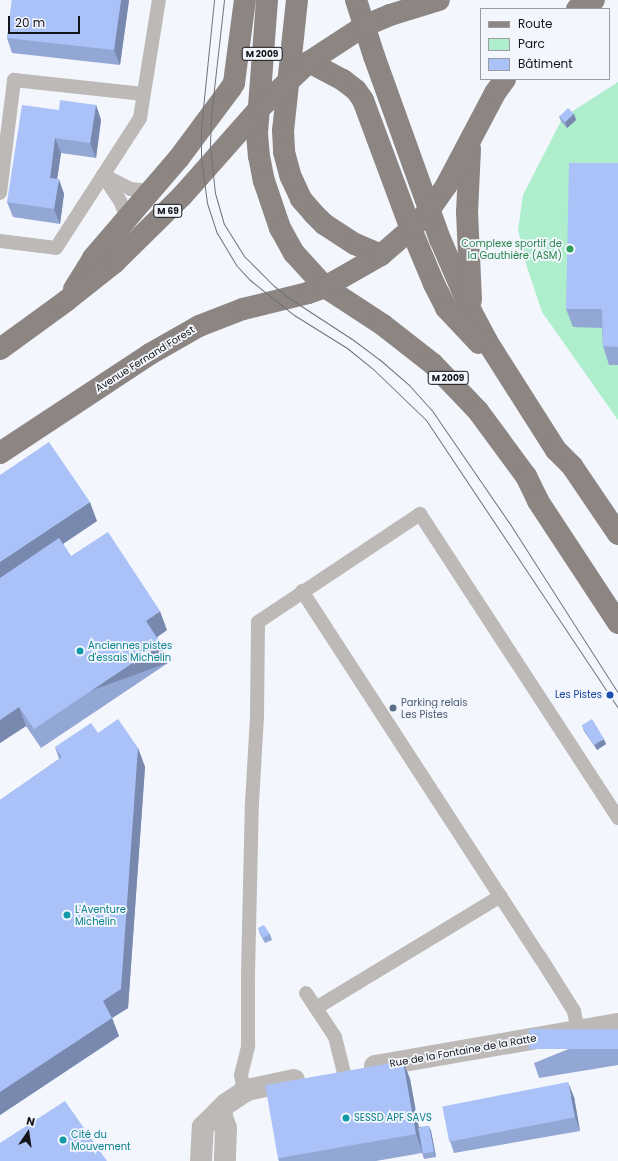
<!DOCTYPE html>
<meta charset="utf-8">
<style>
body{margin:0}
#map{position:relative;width:618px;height:1161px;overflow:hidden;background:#f3f6fd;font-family:Poppins,sans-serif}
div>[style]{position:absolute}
.green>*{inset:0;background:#aeeecd}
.service>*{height:14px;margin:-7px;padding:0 7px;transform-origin:7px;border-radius:7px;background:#bdb9b6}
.minor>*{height:22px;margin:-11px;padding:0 11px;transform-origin:11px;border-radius:11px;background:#bdb9b6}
.primary>*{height:22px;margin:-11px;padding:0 11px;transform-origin:11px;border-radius:11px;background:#8c8581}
.tram>*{height:1px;margin:-0.5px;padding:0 0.5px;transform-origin:0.5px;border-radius:0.5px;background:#717378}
.wall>*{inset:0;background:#93a7d5}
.shaded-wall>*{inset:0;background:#7888ae;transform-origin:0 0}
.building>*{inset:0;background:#abc2f8;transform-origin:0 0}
.dots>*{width:11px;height:11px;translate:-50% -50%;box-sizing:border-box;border:2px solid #f3f6fd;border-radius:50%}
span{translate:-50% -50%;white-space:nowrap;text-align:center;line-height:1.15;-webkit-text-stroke:3.5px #f3f6fd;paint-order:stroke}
.shield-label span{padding:1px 3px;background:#f3f6fd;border:1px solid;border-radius:3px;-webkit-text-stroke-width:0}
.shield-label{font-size:9px;color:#131518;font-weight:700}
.leisure-label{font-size:10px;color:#27864d}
.right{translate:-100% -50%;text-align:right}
.street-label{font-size:10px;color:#131518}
.culture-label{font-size:10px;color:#0d838f}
.left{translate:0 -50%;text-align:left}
.transit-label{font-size:10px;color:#164399}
.service-label{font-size:10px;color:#4e5e75}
.legend{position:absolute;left:480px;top:8px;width:130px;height:72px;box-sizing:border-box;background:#f3f6fd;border:1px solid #999ca1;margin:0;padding:5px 7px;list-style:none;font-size:12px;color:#131518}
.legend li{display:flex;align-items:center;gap:8px;height:20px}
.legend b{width:20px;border:1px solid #999ca1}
.north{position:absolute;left:8px;top:1113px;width:40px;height:40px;-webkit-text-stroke:3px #f3f6fd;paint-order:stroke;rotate:13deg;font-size:11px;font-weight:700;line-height:16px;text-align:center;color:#131518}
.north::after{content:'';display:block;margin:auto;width:14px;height:18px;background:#131518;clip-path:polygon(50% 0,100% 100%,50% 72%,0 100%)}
.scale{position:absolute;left:8px;top:16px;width:72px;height:18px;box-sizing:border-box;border:2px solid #131518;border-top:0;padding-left:5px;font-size:12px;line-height:14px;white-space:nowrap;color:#131518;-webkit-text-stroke:3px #f3f6fd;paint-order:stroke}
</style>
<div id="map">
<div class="green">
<div style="clip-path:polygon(618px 82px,618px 420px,542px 312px,527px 267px,518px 230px,523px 195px,561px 121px,570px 113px)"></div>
</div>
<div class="service">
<div style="left:103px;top:175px;width:31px;rotate:27deg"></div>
<div style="left:131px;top:189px;width:20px;rotate:6deg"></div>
<div style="left:104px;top:177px;width:29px;rotate:56deg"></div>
<div style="left:120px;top:201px;width:17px;rotate:66deg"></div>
<div style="left:0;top:193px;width:114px;rotate:-82.9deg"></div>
<div style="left:14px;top:80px;width:130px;rotate:6.2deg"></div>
<div style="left:0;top:241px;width:56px;rotate:7.1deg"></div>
<div style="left:56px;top:248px;width:155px;rotate:-57.1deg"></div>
<div style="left:140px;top:118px;width:120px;rotate:-80.9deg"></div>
<div style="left:302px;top:591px;width:437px;rotate:57deg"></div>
<div style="left:540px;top:957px;width:64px;rotate:57.8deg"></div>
<div style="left:574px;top:1011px;width:20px;rotate:79deg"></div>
<div style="left:306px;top:993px;width:53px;rotate:56.6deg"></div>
<div style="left:335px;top:1037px;width:36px;rotate:76deg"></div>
<div style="left:316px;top:1008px;width:216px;rotate:-31.2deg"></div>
<div style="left:244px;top:1092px;width:17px;rotate:-100deg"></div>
<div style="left:241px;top:1075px;width:30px;rotate:-76deg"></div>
<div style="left:248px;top:1046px;width:72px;rotate:-90deg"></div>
<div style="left:248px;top:974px;width:171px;rotate:-88.7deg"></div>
<div style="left:252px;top:803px;width:87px;rotate:-86.7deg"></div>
<div style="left:257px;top:716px;width:94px;rotate:-89.4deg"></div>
<div style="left:258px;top:622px;width:195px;rotate:-33.7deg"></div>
<div style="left:420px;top:514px;width:363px;rotate:56.9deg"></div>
</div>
<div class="minor">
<div style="left:375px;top:1066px;width:247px;rotate:-9.8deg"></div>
<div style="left:220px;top:1110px;width:19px;rotate:72deg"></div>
<div style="left:226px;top:1128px;width:33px;rotate:92deg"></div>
<div style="left:201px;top:1161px;width:34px;rotate:-87deg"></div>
<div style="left:203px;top:1127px;width:33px;rotate:-45deg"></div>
<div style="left:226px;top:1104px;width:25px;rotate:-34deg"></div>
<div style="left:247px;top:1090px;width:48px;rotate:-12deg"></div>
</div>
<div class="primary">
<div style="left:267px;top:0;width:134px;rotate:94.3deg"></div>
<div style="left:257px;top:134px;width:22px;rotate:85deg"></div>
<div style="left:259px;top:156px;width:25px;rotate:79deg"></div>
<div style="left:264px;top:181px;width:50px;rotate:71.2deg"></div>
<div style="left:280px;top:228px;width:29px;rotate:61deg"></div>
<div style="left:294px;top:253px;width:46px;rotate:47.6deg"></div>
<div style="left:325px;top:287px;width:69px;rotate:33.2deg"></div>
<div style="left:383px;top:325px;width:63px;rotate:38deg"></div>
<div style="left:433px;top:364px;width:65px;rotate:46.2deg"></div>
<div style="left:478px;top:411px;width:81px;rotate:53.6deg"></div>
<div style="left:526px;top:476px;width:28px;rotate:64deg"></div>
<div style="left:538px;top:501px;width:146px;rotate:56.7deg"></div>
<div style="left:297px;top:0;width:131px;rotate:96.1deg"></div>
<div style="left:283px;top:130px;width:22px;rotate:87deg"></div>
<div style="left:284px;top:152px;width:24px;rotate:75deg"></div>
<div style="left:290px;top:175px;width:26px;rotate:65deg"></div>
<div style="left:301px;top:199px;width:20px;rotate:49deg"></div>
<div style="left:314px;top:214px;width:14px;rotate:45deg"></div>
<div style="left:324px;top:224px;width:37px;rotate:33deg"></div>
<div style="left:355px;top:244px;width:28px;rotate:23deg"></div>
<div style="left:356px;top:0;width:59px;rotate:72.2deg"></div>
<div style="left:374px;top:56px;width:195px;rotate:70.2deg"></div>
<div style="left:440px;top:239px;width:81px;rotate:66.6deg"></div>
<div style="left:472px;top:313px;width:34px;rotate:62deg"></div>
<div style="left:488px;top:343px;width:127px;rotate:57.6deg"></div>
<div style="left:556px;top:450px;width:23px;rotate:45deg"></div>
<div style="left:572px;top:466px;width:82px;rotate:55.9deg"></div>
<div style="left:577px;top:9px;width:19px;rotate:-28deg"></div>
<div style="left:309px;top:62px;width:38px;rotate:28deg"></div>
<div style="left:343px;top:80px;width:16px;rotate:38deg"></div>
<div style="left:356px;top:90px;width:12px;rotate:55deg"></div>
<div style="left:363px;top:100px;width:138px;rotate:69.6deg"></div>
<div style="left:411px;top:229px;width:60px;rotate:67.3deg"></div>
<div style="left:434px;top:284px;width:27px;rotate:63deg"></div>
<div style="left:446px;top:308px;width:48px;rotate:46.7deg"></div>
<div style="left:470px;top:149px;width:63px;rotate:92.7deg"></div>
<div style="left:467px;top:212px;width:88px;rotate:87.4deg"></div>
<div style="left:74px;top:289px;width:36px;rotate:-58deg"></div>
<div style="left:93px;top:258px;width:132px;rotate:-49.3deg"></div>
<div style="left:179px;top:158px;width:87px;rotate:-53.4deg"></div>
<div style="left:231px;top:88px;width:6px;rotate:-59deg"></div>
<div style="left:234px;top:83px;width:84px;rotate:-82.5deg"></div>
<div style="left:0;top:349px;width:82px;rotate:-36deg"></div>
<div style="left:66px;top:301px;width:63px;rotate:-38.5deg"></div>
<div style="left:115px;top:262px;width:94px;rotate:-44.6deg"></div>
<div style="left:182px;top:196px;width:116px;rotate:-48.5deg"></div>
<div style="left:259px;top:109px;width:69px;rotate:-43.2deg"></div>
<div style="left:309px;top:62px;width:66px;rotate:-33.2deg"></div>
<div style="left:364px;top:26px;width:28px;rotate:-23deg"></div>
<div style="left:390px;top:15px;width:51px;rotate:-17deg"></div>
<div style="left:0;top:453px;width:180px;rotate:-33.4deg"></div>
<div style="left:150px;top:354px;width:56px;rotate:-29.7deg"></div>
<div style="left:199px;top:326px;width:47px;rotate:-21.1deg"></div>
<div style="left:243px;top:309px;width:67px;rotate:-13.8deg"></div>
<div style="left:308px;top:293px;width:18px;rotate:-19deg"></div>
<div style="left:325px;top:287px;width:64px;rotate:-29.7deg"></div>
<div style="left:381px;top:255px;width:40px;rotate:-41deg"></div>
<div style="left:411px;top:229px;width:28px;rotate:-46deg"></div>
<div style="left:430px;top:209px;width:28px;rotate:-55deg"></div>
<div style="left:446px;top:186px;width:105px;rotate:-62.2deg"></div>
<div style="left:495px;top:93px;width:17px;rotate:-54deg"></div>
</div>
<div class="tram">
<div style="left:214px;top:0;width:130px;rotate:95.8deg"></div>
<div style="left:201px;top:129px;width:28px;rotate:90deg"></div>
<div style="left:201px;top:157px;width:46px;rotate:82.6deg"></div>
<div style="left:207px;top:203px;width:32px;rotate:72deg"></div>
<div style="left:217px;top:233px;width:37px;rotate:59deg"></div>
<div style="left:236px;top:265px;width:21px;rotate:47deg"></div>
<div style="left:250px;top:280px;width:56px;rotate:38.5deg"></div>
<div style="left:294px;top:315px;width:62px;rotate:31.9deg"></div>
<div style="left:347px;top:348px;width:32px;rotate:39deg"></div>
<div style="left:372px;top:368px;width:75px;rotate:43.9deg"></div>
<div style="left:426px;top:420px;width:346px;rotate:56.3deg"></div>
<div style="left:224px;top:0;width:117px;rotate:96.4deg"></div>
<div style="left:211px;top:116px;width:31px;rotate:92deg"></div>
<div style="left:210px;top:147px;width:46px;rotate:83.8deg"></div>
<div style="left:215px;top:193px;width:32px;rotate:74deg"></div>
<div style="left:224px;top:224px;width:39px;rotate:58deg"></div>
<div style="left:245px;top:257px;width:41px;rotate:45deg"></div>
<div style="left:274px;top:286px;width:19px;rotate:39deg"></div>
<div style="left:289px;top:298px;width:75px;rotate:33.1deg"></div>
<div style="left:352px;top:339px;width:34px;rotate:37deg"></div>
<div style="left:379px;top:359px;width:40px;rotate:41deg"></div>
<div style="left:409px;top:385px;width:36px;rotate:48deg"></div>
<div style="left:433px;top:412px;width:136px;rotate:55.5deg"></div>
<div style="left:510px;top:524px;width:201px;rotate:57.4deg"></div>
</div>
<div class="wall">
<div style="clip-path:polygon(12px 0,129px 0,120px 65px,12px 53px,7px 38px)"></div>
<div style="clip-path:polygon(96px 105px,101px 120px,96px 158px,61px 153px,57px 179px,64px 194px,60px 224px,13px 217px,7px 202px,59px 110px)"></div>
<div style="clip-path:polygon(574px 114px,576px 120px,567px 128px,561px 121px,559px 116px)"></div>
<div style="clip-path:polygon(618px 163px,618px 402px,618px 365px,609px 365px,603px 346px,602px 328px,573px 327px,566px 309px)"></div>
<div style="clip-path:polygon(0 475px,97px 521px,63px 544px,71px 556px,167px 630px,157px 637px,168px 663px,41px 748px,26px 726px,0 743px)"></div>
<div style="clip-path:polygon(582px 725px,606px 744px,597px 750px,584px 731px)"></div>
<div style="clip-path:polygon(98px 733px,138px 748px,145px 767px,128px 1008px,112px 1018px,119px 1036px,0 1115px,0 800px,59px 759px,55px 747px)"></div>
<div style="clip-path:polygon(258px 928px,270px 934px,272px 940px,265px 943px,260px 934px)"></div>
<div style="clip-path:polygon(618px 1029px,618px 1065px,539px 1078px,534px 1063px)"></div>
<div style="clip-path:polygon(403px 1061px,410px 1079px,419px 1127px,429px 1126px,431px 1131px,436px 1157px,424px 1159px,422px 1153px,376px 1161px,279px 1161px,278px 1159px)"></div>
<div style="clip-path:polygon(574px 1097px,580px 1131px,454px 1153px,449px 1138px)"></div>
</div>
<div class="shaded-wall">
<div style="clip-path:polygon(121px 0,129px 0,120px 65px,114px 50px)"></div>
<div style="clip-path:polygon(96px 105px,101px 120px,96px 158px,90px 143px)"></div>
<div style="clip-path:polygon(574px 114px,576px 120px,567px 128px,565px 122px)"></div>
<div style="clip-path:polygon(55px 138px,61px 153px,55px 193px,50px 178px)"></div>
<div style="clip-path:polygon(59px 179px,64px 194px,60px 224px,54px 209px)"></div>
<div style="clip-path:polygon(90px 502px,97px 521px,0 586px,0 562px)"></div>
<div style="clip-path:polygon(160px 611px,167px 630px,153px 640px,146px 621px)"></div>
<div style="left:161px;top:644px;width:20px;height:153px;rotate:70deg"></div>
<div style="clip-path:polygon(19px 707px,26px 726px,0 743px,0 720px)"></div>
<div style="clip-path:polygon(604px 739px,606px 744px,597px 750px,595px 745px)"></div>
<div style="clip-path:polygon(138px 748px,145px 767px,128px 1008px,112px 1018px,119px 1036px,0 1115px,0 1092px,103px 1001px)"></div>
<div style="clip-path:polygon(403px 1061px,410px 1079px,423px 1153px,416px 1134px)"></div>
<div style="clip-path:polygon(568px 1082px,574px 1097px,580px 1131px,575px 1117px)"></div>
<div style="clip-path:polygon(429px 1126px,431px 1131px,436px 1157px,434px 1152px)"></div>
</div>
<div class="building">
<div style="clip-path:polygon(12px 0,121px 0,114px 50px,7px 38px)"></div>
<div style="clip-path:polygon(60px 100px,96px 105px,90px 143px,55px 138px,50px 178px,59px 179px,54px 209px,7px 202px,22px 105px,59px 110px)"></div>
<div style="left:568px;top:108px;width:8px;height:12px;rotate:45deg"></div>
<div style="clip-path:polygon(569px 163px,618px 163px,618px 347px,603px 346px,602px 309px,566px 309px)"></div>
<div style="clip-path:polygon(49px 442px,90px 502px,0 562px,0 475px)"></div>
<div style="clip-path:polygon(108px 532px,160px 611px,146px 621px,161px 644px,34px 729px,19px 707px,0 720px,0 578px,59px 538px,71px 556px)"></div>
<div style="clip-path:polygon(118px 719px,138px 748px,121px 989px,103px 1001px,112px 1018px,0 1092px,0 800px,62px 757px,55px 747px,91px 723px,98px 733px)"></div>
<div style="left:592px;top:719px;width:23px;height:12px;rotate:59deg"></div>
<div style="clip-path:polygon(264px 925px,270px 934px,263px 938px,258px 928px)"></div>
<div style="left:618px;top:1029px;width:20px;height:89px;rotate:90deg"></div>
<div style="left:403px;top:1061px;width:74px;height:140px;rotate:80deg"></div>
<div style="left:568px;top:1082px;width:36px;height:128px;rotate:79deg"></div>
<div style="clip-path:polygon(65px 1101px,107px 1161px,0 1161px,0 1143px)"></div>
<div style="left:429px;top:1126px;width:26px;height:11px;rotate:79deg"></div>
</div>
<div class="dots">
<div style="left:570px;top:249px;background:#2e9e5b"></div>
<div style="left:80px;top:651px;background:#0f9aa8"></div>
<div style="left:610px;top:695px;background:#1a4fb4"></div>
<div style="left:393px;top:708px;background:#5c6f8a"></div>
<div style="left:67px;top:915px;background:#0f9aa8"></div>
<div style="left:346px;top:1118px;background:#0f9aa8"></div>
<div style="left:63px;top:1140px;background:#0f9aa8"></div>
</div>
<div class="shield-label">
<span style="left:262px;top:54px">M 2009</span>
<span style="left:168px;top:211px">M 69</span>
<span style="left:448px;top:378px">M 2009</span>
</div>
<div class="leisure-label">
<span class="right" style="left:562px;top:249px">Complexe sportif de<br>la Gauthière (ASM)</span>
</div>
<div class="street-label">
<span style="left:145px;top:359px;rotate:-32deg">Avenue Fernand Forest</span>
<span style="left:463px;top:1051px;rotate:-10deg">Rue de la Fontaine de la Ratte</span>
</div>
<div class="culture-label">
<span class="left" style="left:88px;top:651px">Anciennes pistes<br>d'essais Michelin</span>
<span class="left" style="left:75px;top:915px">L'Aventure<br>Michelin</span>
<span class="left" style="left:354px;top:1118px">SESSD APF SAVS</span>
<span class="left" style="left:71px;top:1140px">Cité du<br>Mouvement</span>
</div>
<div class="transit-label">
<span class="right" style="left:602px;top:695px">Les Pistes</span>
</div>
<div class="service-label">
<span class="left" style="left:401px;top:708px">Parking relais<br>Les Pistes</span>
</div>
<ul class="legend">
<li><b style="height:5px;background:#8c8581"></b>Route</li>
<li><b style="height:11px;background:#aeeecd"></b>Parc</li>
<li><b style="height:11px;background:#abc2f8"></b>Bâtiment</li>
</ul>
<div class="north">N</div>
<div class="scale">20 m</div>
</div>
